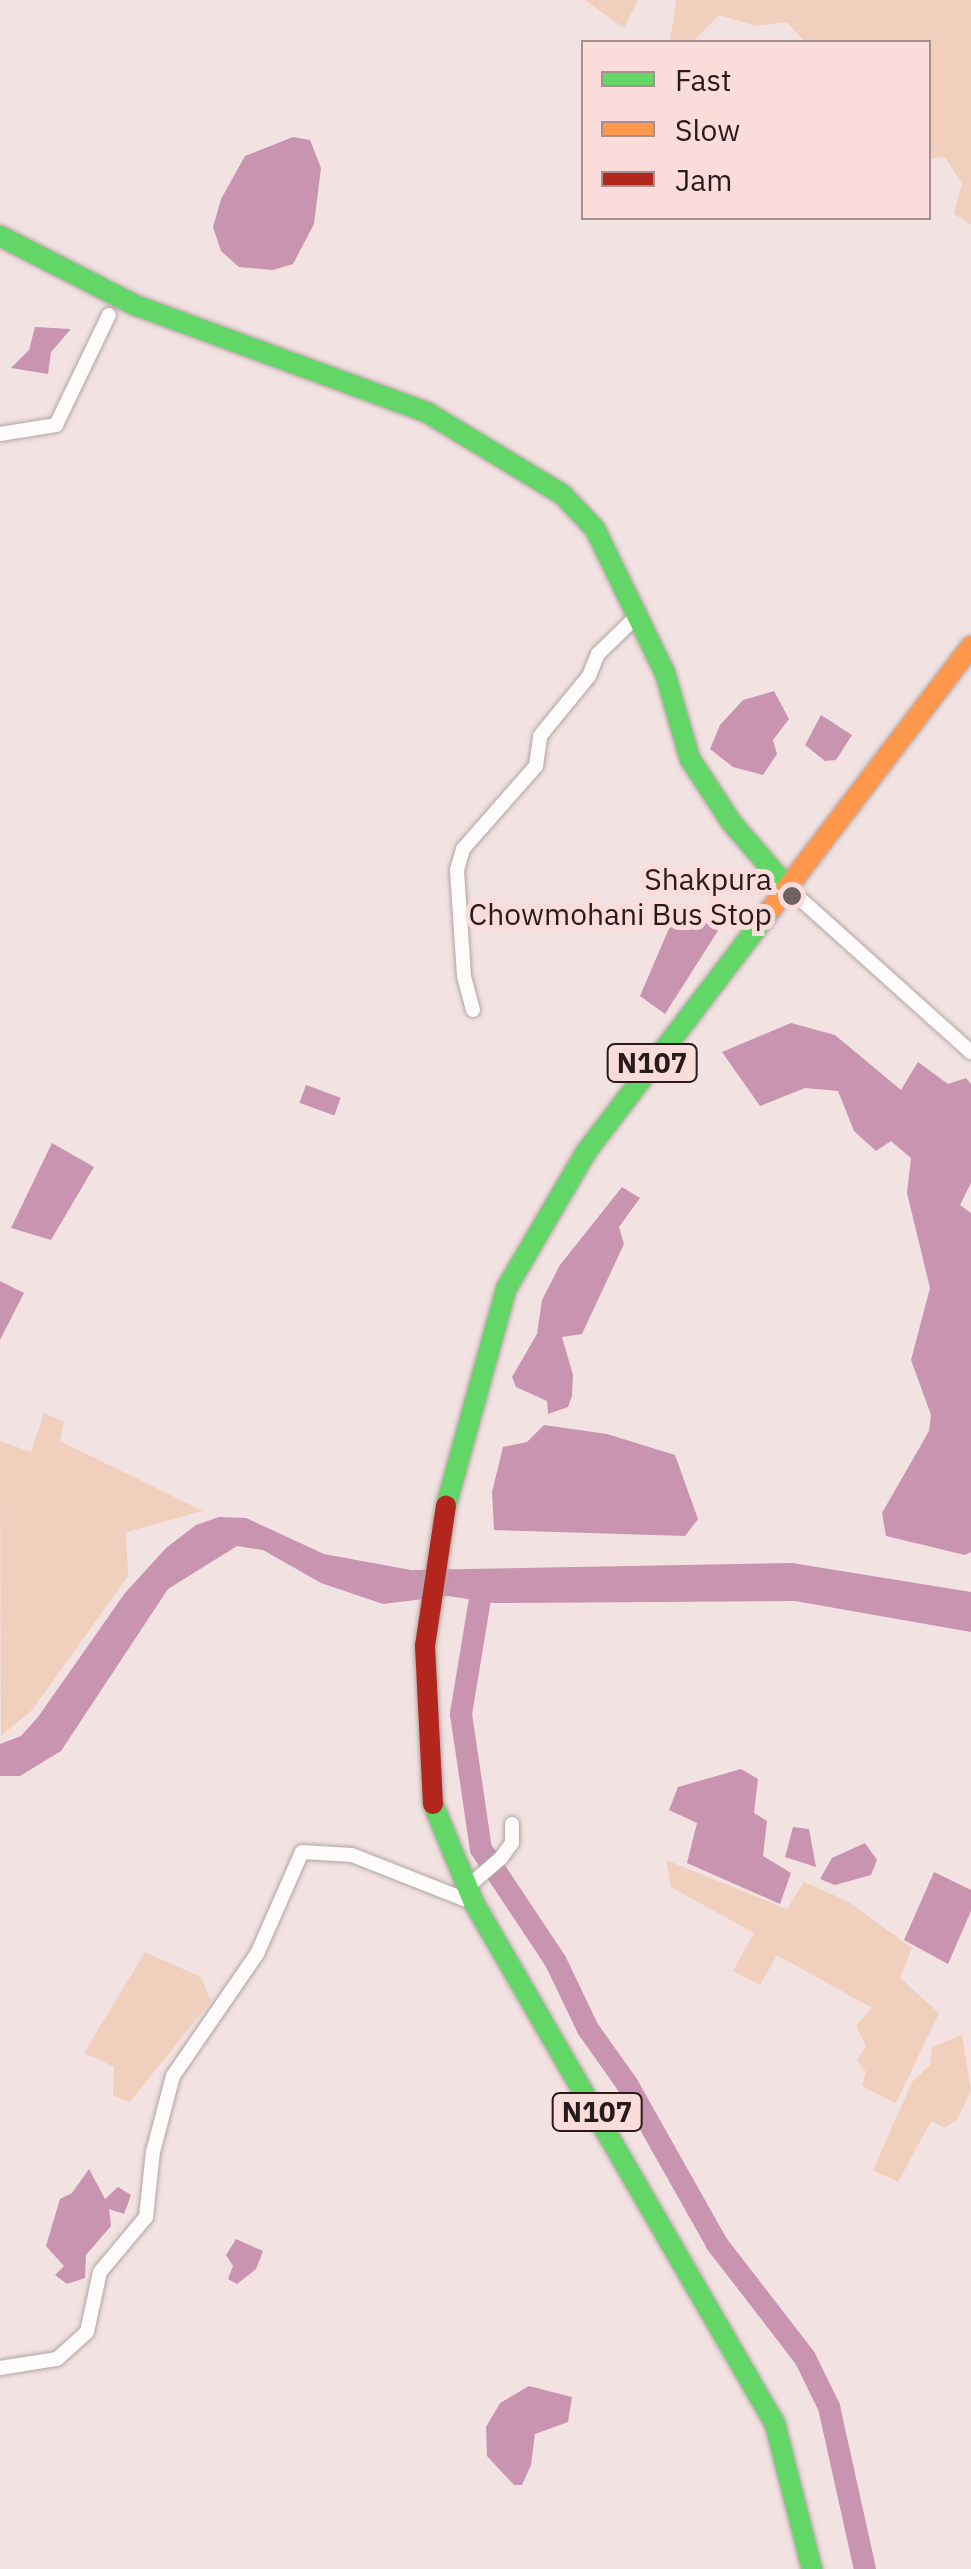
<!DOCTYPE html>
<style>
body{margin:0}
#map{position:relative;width:971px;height:2569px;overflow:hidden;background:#f3e2e2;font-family:"IBM Plex Sans",sans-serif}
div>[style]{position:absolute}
.green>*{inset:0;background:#f0cfbd}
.water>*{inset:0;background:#c894b0;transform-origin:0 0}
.river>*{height:22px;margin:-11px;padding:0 11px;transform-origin:11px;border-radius:11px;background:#c894b0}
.roads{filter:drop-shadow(0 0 2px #b2a4a4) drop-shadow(0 0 2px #b2a4a4)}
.street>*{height:14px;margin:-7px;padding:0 7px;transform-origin:7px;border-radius:7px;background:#fdfbfb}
.fast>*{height:20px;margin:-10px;padding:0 10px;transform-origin:10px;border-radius:10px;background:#63d668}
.slow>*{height:20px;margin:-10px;padding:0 10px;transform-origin:10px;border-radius:10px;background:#ff974d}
.jam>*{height:20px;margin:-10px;padding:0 10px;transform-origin:10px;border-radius:10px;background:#b3261e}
.dots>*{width:28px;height:28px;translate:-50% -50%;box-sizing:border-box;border:5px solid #fadcdb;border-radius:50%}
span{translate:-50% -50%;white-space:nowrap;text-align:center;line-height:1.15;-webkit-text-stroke:10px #fadcdb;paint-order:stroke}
.shield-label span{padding:2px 8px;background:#fadcdb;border:2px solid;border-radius:8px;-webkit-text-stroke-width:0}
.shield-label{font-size:28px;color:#281b1b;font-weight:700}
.poi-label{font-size:30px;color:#281b1b}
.right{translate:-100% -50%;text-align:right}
.legend{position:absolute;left:581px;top:40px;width:350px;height:180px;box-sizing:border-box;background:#fadcdb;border:2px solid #a68f8e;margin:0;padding:12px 18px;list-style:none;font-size:30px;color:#281b1b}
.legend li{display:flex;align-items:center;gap:20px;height:50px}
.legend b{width:50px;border:2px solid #a68f8e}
</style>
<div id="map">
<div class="green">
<div style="clip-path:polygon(585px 0,638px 0,624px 28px)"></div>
<div style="clip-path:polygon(676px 0,971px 0,971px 225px,954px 214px,962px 184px,945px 157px,929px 159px,928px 42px,805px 42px,787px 22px,757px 26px,719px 15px,692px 42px,670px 42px)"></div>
<div style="clip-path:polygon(44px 1413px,64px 1422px,60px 1441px,203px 1511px,126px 1532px,128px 1576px,32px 1710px,1px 1736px,0 1441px,31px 1452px)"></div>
<div style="clip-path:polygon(666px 1860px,787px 1909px,804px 1882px,847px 1901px,912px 1948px,900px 1978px,939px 2013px,896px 2103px,862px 2086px,866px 2072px,857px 2060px,866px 2046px,856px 2026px,872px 2008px,777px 1955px,760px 1985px,733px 1971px,754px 1933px,671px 1887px)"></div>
<div style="clip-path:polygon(145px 1952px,201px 1977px,211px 2001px,130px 2102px,113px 2096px,114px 2067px,84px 2053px)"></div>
<div style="clip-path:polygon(962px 2035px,971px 2090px,957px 2120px,944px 2128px,931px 2121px,898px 2182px,873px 2170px,912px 2082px,930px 2065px,932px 2047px)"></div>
</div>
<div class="water">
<div style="clip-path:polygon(293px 137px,310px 140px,321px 168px,314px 224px,293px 264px,273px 270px,239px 267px,221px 251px,213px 227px,221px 199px,245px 156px)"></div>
<div style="clip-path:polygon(35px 327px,71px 329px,51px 352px,48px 374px,11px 368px,29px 350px)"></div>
<div style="clip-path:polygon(774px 691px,789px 719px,773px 740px,777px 754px,763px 775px,733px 767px,710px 749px,720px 725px,743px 700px)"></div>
<div style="clip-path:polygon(821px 715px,852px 735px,836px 760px,825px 761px,805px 745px)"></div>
<div style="clip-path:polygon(679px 905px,721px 926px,665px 1014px,640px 996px)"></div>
<div style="clip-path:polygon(791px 1023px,835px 1035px,901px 1090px,918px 1062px,948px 1084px,966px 1078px,971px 1084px,971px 1183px,960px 1205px,971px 1213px,971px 1552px,965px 1555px,886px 1536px,882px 1513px,929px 1431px,931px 1415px,911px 1360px,930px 1288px,907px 1193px,911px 1158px,891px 1141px,876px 1151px,854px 1131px,838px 1091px,805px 1088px,760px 1106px,722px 1052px)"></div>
<div style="left:306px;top:1085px;width:37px;height:19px;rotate:20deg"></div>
<div style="clip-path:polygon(52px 1143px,94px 1167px,51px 1240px,11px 1228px)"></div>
<div style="clip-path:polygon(622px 1187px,640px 1198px,619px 1227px,624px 1244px,582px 1334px,562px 1337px,573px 1375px,572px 1396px,568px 1407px,548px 1414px,547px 1401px,516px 1387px,512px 1377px,537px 1334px,542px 1300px,560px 1265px)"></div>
<div style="clip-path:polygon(0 1281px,24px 1293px,0 1340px)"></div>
<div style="clip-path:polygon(544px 1425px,607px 1434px,675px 1455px,698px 1519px,685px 1536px,494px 1530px,492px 1492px,503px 1447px,527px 1442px)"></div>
<div style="clip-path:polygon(219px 1517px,246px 1518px,324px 1554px,411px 1570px,792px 1563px,971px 1592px,971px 1632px,795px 1601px,494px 1603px,448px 1596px,383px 1604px,321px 1583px,263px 1550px,237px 1546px,168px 1589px,61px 1751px,20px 1776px,0 1776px,0 1744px,21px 1736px,38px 1717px,125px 1593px,166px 1548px,196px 1525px)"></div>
<div style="clip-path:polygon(741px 1769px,758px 1779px,754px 1813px,767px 1821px,763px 1856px,791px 1873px,780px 1904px,687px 1863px,697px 1823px,669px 1810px,678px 1787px)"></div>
<div style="clip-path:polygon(793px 1827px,809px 1829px,816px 1867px,785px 1857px)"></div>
<div style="clip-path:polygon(865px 1843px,877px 1860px,871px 1875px,835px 1885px,820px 1879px,832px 1858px)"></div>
<div style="clip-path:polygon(934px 1872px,971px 1890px,971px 1911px,948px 1964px,904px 1940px)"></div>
<div style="clip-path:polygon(89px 2169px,105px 2199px,118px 2187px,131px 2195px,124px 2214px,109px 2209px,111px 2226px,86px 2255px,85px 2278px,67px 2284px,55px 2275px,64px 2266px,46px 2246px,60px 2199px,72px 2193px)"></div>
<div style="clip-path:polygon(236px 2239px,263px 2251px,256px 2269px,237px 2284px,228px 2279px,233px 2266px,226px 2255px)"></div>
<div style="clip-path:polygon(529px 2386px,572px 2397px,568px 2422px,535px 2434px,531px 2465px,522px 2485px,514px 2485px,487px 2456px,486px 2427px,500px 2403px)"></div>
</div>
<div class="river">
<div style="left:481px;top:1593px;width:123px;rotate:99.4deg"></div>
<div style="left:461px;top:1714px;width:136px;rotate:81.6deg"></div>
<div style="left:481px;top:1849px;width:136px;rotate:56.4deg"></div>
<div style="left:556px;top:1962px;width:74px;rotate:64.5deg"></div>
<div style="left:588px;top:2029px;width:67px;rotate:54.7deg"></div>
<div style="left:627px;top:2084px;width:184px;rotate:60.6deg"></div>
<div style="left:717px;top:2244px;width:144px;rotate:52.3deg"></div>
<div style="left:805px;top:2358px;width:55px;rotate:63.9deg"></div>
<div style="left:829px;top:2407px;width:166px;rotate:77.5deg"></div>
</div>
<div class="roads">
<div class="street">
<div style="left:0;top:434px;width:57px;rotate:-9.1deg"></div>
<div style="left:56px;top:425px;width:122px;rotate:-64.3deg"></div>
<div style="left:788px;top:888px;width:246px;rotate:41.9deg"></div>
<div style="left:473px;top:1010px;width:35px;rotate:-105deg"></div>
<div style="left:464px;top:976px;width:106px;rotate:-93.8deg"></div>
<div style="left:457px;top:870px;width:22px;rotate:-74deg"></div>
<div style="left:463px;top:849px;width:111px;rotate:-48.7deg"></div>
<div style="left:536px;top:766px;width:30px;rotate:-82deg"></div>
<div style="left:540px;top:736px;width:77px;rotate:-50.8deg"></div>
<div style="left:589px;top:676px;width:24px;rotate:-68deg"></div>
<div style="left:598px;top:654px;width:52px;rotate:-44.2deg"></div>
<div style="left:466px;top:1888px;width:46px;rotate:-40.6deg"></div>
<div style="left:501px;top:1858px;width:19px;rotate:-54deg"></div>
<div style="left:512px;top:1843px;width:19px;rotate:-90deg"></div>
<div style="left:0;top:2368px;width:58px;rotate:-9deg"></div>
<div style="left:57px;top:2359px;width:40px;rotate:-42deg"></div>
<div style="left:87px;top:2332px;width:61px;rotate:-77.8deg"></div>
<div style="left:100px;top:2272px;width:72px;rotate:-50.1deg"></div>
<div style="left:146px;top:2217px;width:65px;rotate:-83.9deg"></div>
<div style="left:153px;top:2152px;width:79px;rotate:-75.3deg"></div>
<div style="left:173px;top:2076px;width:148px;rotate:-55.5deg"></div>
<div style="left:257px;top:1954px;width:111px;rotate:-66.2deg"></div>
<div style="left:302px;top:1852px;width:50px;rotate:3.4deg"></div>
<div style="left:352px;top:1855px;width:131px;rotate:21.5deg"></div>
</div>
<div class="fast">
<div style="left:0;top:236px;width:152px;rotate:27.1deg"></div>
<div style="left:135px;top:305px;width:312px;rotate:20.2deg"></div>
<div style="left:428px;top:413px;width:157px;rotate:31.2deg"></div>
<div style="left:562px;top:494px;width:48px;rotate:46.7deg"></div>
<div style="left:595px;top:529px;width:160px;rotate:64.1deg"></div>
<div style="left:665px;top:673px;width:90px;rotate:73.8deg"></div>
<div style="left:690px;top:759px;width:75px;rotate:56.9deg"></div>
<div style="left:731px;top:822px;width:87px;rotate:49.2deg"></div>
<div style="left:446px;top:1506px;width:225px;rotate:-74.5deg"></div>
<div style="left:506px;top:1289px;width:159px;rotate:-59.7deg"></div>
<div style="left:586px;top:1152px;width:305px;rotate:-52.7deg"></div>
<div style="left:433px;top:1804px;width:107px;rotate:67.5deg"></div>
<div style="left:474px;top:1903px;width:602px;rotate:59.98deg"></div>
<div style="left:775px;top:2424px;width:150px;rotate:75.7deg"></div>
</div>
<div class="slow">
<div style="left:771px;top:909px;width:330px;rotate:-52.7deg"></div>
</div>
<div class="jam">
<div style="left:433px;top:1804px;width:158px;rotate:-92.9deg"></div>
<div style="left:425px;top:1646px;width:142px;rotate:-81.5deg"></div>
</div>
</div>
<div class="dots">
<div style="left:792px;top:896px;background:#6f6161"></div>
</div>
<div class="shield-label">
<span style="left:652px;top:1063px">N107</span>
<span style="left:597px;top:2112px">N107</span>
</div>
<div class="poi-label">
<span class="right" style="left:772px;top:896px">Shakpura<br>Chowmohani Bus Stop</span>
</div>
<ul class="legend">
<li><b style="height:12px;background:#63d668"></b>Fast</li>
<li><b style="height:12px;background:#ff974d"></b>Slow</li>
<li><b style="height:12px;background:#b3261e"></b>Jam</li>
</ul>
</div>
